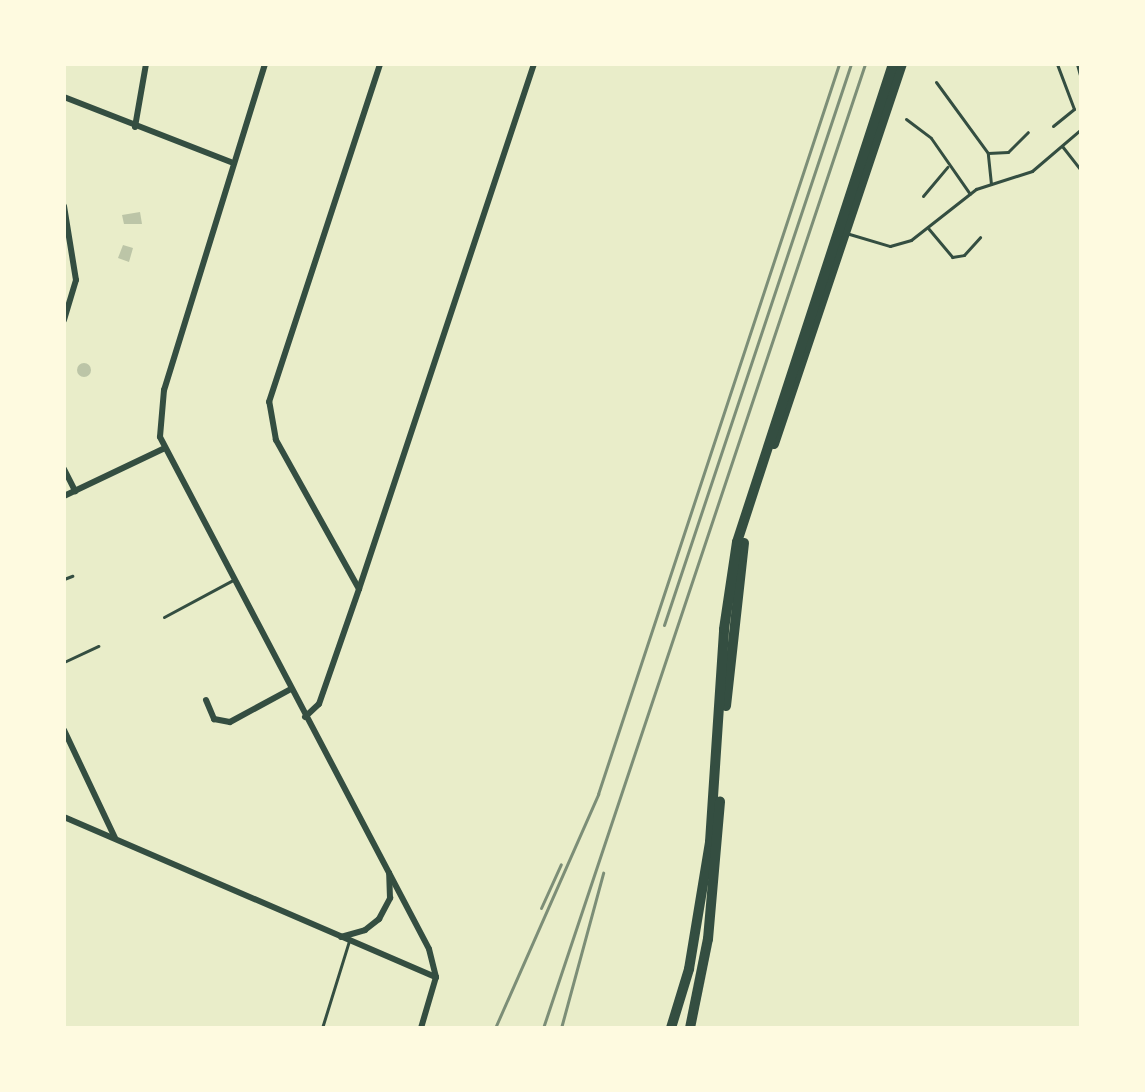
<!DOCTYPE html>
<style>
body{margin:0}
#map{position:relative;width:1145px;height:1092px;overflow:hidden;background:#e9edc9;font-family:Cabin,sans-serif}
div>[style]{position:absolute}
.building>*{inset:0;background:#bcc5a7}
.round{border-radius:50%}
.service>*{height:3px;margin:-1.5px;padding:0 1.5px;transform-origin:1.5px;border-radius:1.5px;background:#344e41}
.minor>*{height:6px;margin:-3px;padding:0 3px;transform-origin:3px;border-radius:3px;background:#344e41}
.primary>*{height:10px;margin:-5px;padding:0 5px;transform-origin:5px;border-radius:5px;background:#344e41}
.rail>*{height:3px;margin:-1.5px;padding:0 1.5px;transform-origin:1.5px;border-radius:1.5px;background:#7c8e77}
span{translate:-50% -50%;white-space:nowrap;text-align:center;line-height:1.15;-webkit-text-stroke:4.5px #fefae0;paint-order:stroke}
.frame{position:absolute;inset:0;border:66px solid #fefae0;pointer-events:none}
</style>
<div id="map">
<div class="building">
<div style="clip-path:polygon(140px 212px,142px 224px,124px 224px,122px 215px)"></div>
<div style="clip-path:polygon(123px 245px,133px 248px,129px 262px,118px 258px)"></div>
<div class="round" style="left:77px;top:363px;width:14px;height:14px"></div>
</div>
<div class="service">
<div style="left:1077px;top:64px;width:11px;rotate:75deg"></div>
<div style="left:936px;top:82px;width:88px;rotate:53.8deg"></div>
<div style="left:906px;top:119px;width:31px;rotate:37deg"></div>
<div style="left:931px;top:138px;width:68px;rotate:55.1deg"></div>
<div style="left:1053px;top:126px;width:27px;rotate:-39deg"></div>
<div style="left:1074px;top:109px;width:48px;rotate:-110.7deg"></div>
<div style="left:1062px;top:146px;width:29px;rotate:52deg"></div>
<div style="left:991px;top:184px;width:31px;rotate:-96deg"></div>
<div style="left:988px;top:153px;width:20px;rotate:-3deg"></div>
<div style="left:1008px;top:152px;width:28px;rotate:-45deg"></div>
<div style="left:923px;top:196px;width:38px;rotate:-50deg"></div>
<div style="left:928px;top:228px;width:38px;rotate:50deg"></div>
<div style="left:952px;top:257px;width:12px;rotate:-9deg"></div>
<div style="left:964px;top:255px;width:24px;rotate:-48deg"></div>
<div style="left:846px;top:233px;width:46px;rotate:16.5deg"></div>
<div style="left:890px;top:246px;width:22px;rotate:-16deg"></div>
<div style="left:911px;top:240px;width:83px;rotate:-38.1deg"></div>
<div style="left:976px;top:189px;width:59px;rotate:-17.8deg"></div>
<div style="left:1032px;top:171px;width:63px;rotate:-40.5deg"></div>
<div style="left:64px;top:579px;width:9px;rotate:-21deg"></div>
<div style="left:164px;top:617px;width:78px;rotate:-28.2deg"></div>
<div style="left:64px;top:662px;width:38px;rotate:-25deg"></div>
<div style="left:322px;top:1028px;width:91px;rotate:-72.8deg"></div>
</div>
<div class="minor">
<div style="left:265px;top:64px;width:341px;rotate:107.2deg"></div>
<div style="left:164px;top:390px;width:47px;rotate:94.9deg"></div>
<div style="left:160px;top:437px;width:578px;rotate:62.28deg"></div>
<div style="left:429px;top:949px;width:29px;rotate:76deg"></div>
<div style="left:436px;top:977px;width:53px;rotate:106.4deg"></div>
<div style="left:64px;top:97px;width:179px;rotate:21.3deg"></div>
<div style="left:135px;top:127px;width:64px;rotate:-80.1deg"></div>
<div style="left:64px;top:206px;width:75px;rotate:80.8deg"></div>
<div style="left:76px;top:280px;width:42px;rotate:106.7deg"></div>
<div style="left:64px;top:469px;width:25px;rotate:63deg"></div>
<div style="left:64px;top:496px;width:110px;rotate:-25.4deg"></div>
<div style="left:359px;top:589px;width:171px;rotate:-119.1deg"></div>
<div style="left:276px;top:440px;width:39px;rotate:-100deg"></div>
<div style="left:269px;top:402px;width:356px;rotate:-71.8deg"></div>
<div style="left:206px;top:700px;width:21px;rotate:67deg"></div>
<div style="left:214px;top:719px;width:16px;rotate:11deg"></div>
<div style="left:230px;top:722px;width:69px;rotate:-28.4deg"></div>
<div style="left:305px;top:717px;width:19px;rotate:-43deg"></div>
<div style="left:319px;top:704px;width:122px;rotate:-70.8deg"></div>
<div style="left:359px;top:589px;width:553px;rotate:-71.57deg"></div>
<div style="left:64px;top:730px;width:119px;rotate:64.7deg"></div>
<div style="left:64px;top:817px;width:405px;rotate:23.3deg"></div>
<div style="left:341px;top:937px;width:25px;rotate:-16deg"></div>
<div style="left:365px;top:930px;width:18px;rotate:-38deg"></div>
<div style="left:379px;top:919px;width:24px;rotate:-62deg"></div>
<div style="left:390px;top:898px;width:25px;rotate:-92deg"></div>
</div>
<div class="primary">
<div style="left:774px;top:444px;width:401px;rotate:-71.4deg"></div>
<div style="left:726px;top:706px;width:164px;rotate:-83.7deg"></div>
<div style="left:671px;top:1028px;width:62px;rotate:-73deg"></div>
<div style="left:689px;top:969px;width:129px;rotate:-80.6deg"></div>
<div style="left:710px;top:842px;width:213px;rotate:-86.2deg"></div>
<div style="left:724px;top:629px;width:88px;rotate:-81.5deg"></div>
<div style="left:737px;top:542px;width:503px;rotate:-71.93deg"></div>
<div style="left:690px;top:1028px;width:91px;rotate:-78.6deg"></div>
<div style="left:708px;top:939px;width:138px;rotate:-85deg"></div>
</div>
<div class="rail">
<div style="left:664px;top:625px;width:591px;rotate:-71.57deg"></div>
<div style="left:541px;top:908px;width:48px;rotate:-65.6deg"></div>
<div style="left:495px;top:1028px;width:256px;rotate:-66.2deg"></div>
<div style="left:598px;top:794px;width:769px;rotate:-71.73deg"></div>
<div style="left:543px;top:1028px;width:1016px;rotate:-71.53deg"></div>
<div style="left:561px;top:1028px;width:161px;rotate:-74.8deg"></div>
</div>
<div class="frame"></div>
</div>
